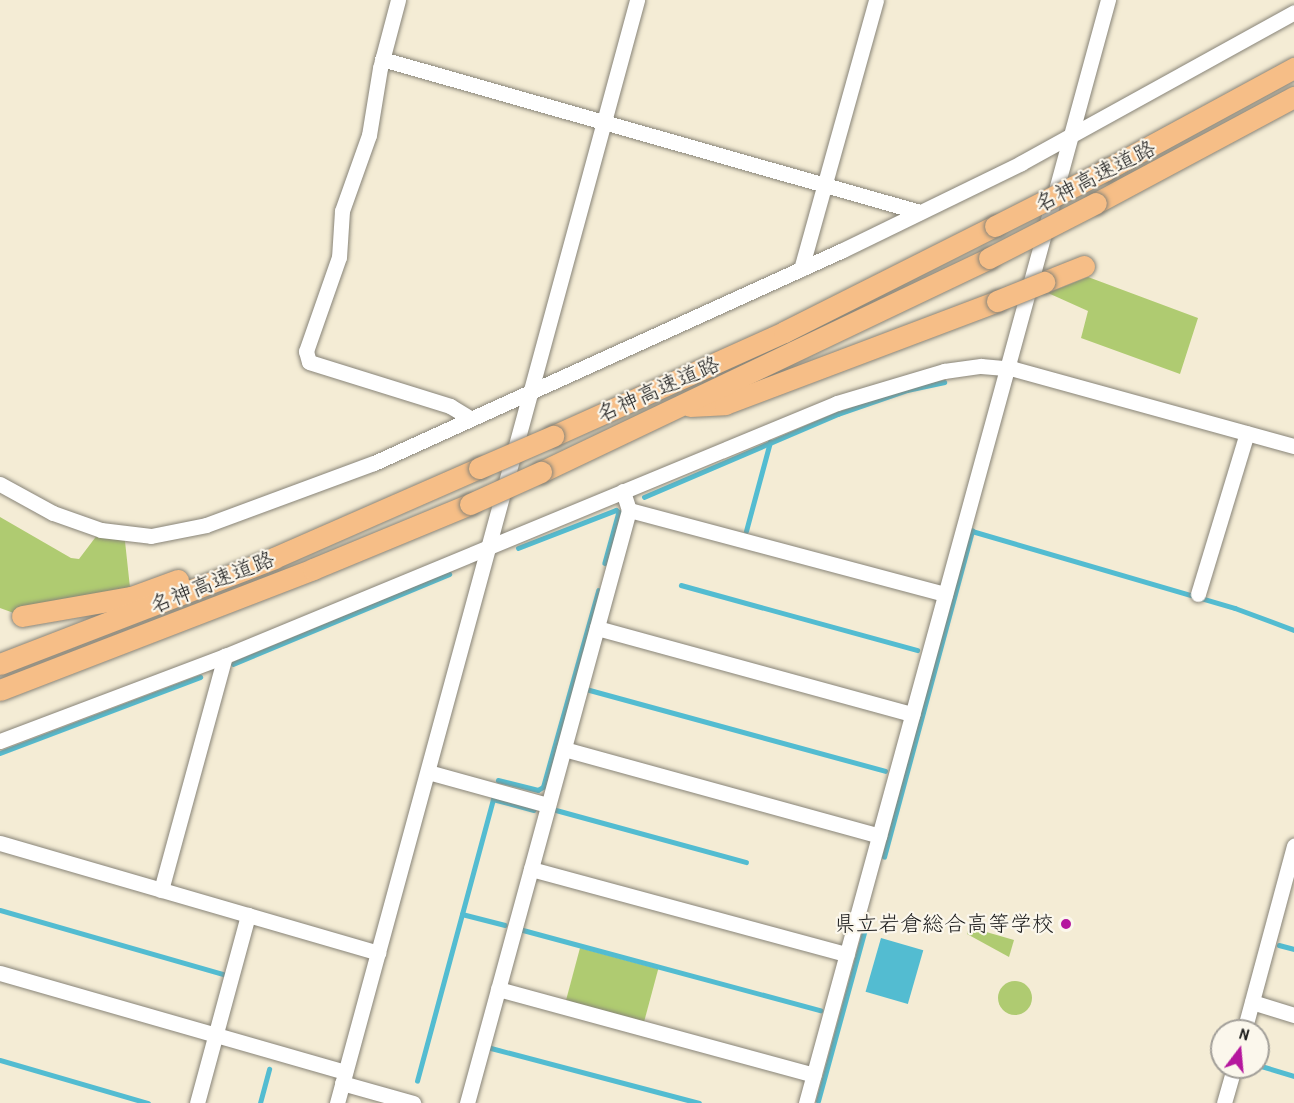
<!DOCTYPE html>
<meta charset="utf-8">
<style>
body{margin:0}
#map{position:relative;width:1294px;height:1103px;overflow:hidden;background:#f4ecd5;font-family:"Patrick Hand","Klee One",sans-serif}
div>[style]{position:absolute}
.green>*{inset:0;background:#afcb71;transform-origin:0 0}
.round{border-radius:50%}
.water>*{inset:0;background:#53bcd1;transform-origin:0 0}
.stream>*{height:4.5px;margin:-2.25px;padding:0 2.25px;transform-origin:2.25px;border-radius:2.25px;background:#53bcd1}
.roads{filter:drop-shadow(0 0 2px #888478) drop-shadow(0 0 2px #888478)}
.minor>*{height:15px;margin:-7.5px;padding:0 7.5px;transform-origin:7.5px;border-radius:7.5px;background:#fff}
.highway>*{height:21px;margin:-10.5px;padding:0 10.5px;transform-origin:10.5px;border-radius:10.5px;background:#f6be87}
.bridges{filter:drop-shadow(0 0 2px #888478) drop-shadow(0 0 2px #888478)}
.highway-bridge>*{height:21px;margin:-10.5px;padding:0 10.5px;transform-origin:10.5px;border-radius:10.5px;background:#f6be87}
.dots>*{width:16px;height:16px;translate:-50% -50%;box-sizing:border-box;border:3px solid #fbf7ec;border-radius:50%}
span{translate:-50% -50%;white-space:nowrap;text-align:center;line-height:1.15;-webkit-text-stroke:4.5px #fbf7ec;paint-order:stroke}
.street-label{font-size:22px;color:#1c1c1c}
.poi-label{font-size:22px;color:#1c1c1c}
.right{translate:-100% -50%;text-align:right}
.north{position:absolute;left:1210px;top:1019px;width:60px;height:60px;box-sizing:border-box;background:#fbf7ec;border:2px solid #a29f99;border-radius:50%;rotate:16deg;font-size:16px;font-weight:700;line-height:24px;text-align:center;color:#1c1c1c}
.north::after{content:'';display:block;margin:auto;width:21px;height:27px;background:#b5179e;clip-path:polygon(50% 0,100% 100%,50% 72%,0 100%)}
</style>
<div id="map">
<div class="green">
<div style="clip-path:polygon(1088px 277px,1198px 318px,1180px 374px,1081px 338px,1088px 311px,1048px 293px)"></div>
<div style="clip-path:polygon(0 517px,71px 558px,79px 559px,101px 530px,124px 532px,131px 597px,22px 616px,0 608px)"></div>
<div style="clip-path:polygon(969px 927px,1014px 940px,1009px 957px,967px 934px)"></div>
<div style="left:580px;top:948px;width:81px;height:55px;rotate:15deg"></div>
<div class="round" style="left:998px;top:981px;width:34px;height:34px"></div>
</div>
<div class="water">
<div style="left:881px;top:938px;width:44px;height:56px;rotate:16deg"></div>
</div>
<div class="stream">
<div style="left:644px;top:497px;width:211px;rotate:-23.2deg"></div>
<div style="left:838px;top:414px;width:73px;rotate:-19.2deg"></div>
<div style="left:907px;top:390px;width:38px;rotate:-12deg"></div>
<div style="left:746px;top:531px;width:92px;rotate:-74.9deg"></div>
<div style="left:518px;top:548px;width:105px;rotate:-21.2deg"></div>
<div style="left:616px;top:510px;width:4px;rotate:34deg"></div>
<div style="left:619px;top:512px;width:53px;rotate:105.4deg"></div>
<div style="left:681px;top:585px;width:245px;rotate:15.4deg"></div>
<div style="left:233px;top:664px;width:234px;rotate:-22.6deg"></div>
<div style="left:586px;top:689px;width:310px;rotate:15.3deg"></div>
<div style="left:0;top:753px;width:214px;rotate:-20.8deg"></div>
<div style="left:498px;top:780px;width:41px;rotate:14deg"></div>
<div style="left:538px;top:790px;width:6px;rotate:-31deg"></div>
<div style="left:543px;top:787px;width:204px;rotate:-74.3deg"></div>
<div style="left:556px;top:810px;width:197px;rotate:15.3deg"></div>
<div style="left:884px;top:857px;width:338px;rotate:-74.9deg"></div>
<div style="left:972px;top:531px;width:274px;rotate:16.3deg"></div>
<div style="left:1235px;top:608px;width:63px;rotate:20.4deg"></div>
<div style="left:0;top:910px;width:232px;rotate:16deg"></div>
<div style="left:462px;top:914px;width:44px;rotate:14.3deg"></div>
<div style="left:523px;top:930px;width:308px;rotate:15.1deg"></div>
<div style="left:1279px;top:945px;width:16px;rotate:15deg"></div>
<div style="left:491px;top:1048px;width:215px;rotate:14.8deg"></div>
<div style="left:0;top:1060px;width:154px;rotate:16.2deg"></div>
<div style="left:1258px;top:1065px;width:38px;rotate:17deg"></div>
<div style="left:417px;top:1081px;width:292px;rotate:-74.9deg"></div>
<div style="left:493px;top:799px;width:42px;rotate:15deg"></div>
<div style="left:818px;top:1101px;width:182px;rotate:-74.7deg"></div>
<div style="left:260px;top:1103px;width:35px;rotate:-75deg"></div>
</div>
<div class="roads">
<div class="minor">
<div style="left:398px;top:0;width:70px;rotate:104.8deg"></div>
<div style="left:380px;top:68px;width:68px;rotate:99.3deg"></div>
<div style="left:369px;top:135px;width:81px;rotate:109.6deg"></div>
<div style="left:342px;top:211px;width:46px;rotate:93.7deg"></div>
<div style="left:339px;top:257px;width:100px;rotate:109.3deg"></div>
<div style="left:306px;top:351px;width:11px;rotate:75deg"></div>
<div style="left:309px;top:362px;width:148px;rotate:17.3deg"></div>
<div style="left:450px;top:406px;width:23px;rotate:31deg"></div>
<div style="left:382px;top:59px;width:559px;rotate:15.88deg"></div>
<div style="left:801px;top:269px;width:279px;rotate:-74.4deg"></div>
<div style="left:0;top:484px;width:60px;rotate:28.7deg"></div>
<div style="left:53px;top:513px;width:51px;rotate:19.5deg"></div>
<div style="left:101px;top:530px;width:50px;rotate:6.8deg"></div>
<div style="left:151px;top:536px;width:56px;rotate:-11.3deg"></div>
<div style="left:206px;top:525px;width:179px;rotate:-20.3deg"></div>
<div style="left:374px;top:463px;width:515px;rotate:-24.43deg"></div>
<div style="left:843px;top:250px;width:198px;rotate:-26deg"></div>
<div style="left:1021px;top:163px;width:312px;rotate:-28.9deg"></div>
<div style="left:629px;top:510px;width:327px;rotate:14.9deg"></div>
<div style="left:1198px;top:594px;width:168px;rotate:-73.1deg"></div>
<div style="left:597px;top:628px;width:327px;rotate:15.3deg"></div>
<div style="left:0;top:741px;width:241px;rotate:-20.7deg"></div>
<div style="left:225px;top:656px;width:662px;rotate:-22.46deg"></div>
<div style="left:837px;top:403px;width:112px;rotate:-16.7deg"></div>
<div style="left:944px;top:371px;width:37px;rotate:-8deg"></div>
<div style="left:981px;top:366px;width:33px;rotate:5deg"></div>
<div style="left:1014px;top:369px;width:290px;rotate:15.4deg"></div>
<div style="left:564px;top:749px;width:327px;rotate:15.4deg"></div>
<div style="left:428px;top:772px;width:124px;rotate:15.4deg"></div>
<div style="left:0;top:843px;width:394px;rotate:16.2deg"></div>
<div style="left:531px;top:869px;width:327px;rotate:15.1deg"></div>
<div style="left:161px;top:890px;width:243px;rotate:-74.7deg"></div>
<div style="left:0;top:973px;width:359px;rotate:16deg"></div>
<div style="left:498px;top:989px;width:327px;rotate:15.2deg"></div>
<div style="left:1252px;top:1002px;width:44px;rotate:17.2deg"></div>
<div style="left:1244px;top:1031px;width:192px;rotate:-74.9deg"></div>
<div style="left:342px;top:1083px;width:74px;rotate:15.7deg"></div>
<div style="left:197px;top:1103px;width:195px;rotate:-74.8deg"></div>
<div style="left:337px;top:1103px;width:1143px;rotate:-74.78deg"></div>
<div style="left:467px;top:1103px;width:615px;rotate:-74.72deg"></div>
<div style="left:629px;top:510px;width:20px;rotate:-108deg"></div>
<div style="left:806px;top:1103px;width:1144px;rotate:-74.69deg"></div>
<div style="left:1224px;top:1103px;width:37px;rotate:-74deg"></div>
</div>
<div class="highway">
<div style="left:1106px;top:170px;width:214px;rotate:-28.5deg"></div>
<div style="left:1096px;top:203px;width:225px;rotate:-28.2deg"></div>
<div style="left:1044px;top:282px;width:43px;rotate:-21.8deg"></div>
<div style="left:690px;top:406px;width:35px;rotate:-3deg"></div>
<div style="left:725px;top:404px;width:291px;rotate:-20.7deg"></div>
<div style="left:553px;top:436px;width:253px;rotate:-24.2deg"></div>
<div style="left:784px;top:332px;width:236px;rotate:-26.7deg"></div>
<div style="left:541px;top:472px;width:496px;rotate:-25.5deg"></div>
<div style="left:22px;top:616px;width:111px;rotate:-9.9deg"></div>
<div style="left:131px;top:597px;width:50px;rotate:-19.9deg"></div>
<div style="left:0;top:664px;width:294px;rotate:-21.1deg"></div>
<div style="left:274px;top:558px;width:224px;rotate:-23.7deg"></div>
<div style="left:0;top:690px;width:336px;rotate:-21.1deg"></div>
<div style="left:313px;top:569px;width:170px;rotate:-22.5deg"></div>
</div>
</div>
<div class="bridges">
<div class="highway-bridge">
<div style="left:995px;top:226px;width:124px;rotate:-26.8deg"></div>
<div style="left:989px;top:258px;width:120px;rotate:-27.2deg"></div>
<div style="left:997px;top:301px;width:51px;rotate:-22deg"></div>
<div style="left:479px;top:468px;width:81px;rotate:-23.4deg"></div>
<div style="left:470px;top:504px;width:78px;rotate:-24.3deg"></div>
</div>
</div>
<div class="dots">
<div style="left:1066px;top:924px;background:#b5179e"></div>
</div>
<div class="street-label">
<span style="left:1095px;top:176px;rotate:-27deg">名神高速道路</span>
<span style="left:658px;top:389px;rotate:-24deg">名神高速道路</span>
<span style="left:212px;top:582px;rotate:-22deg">名神高速道路</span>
</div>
<div class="poi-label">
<span class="right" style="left:1054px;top:924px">県立岩倉総合高等学校</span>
</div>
<div class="north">N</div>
</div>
